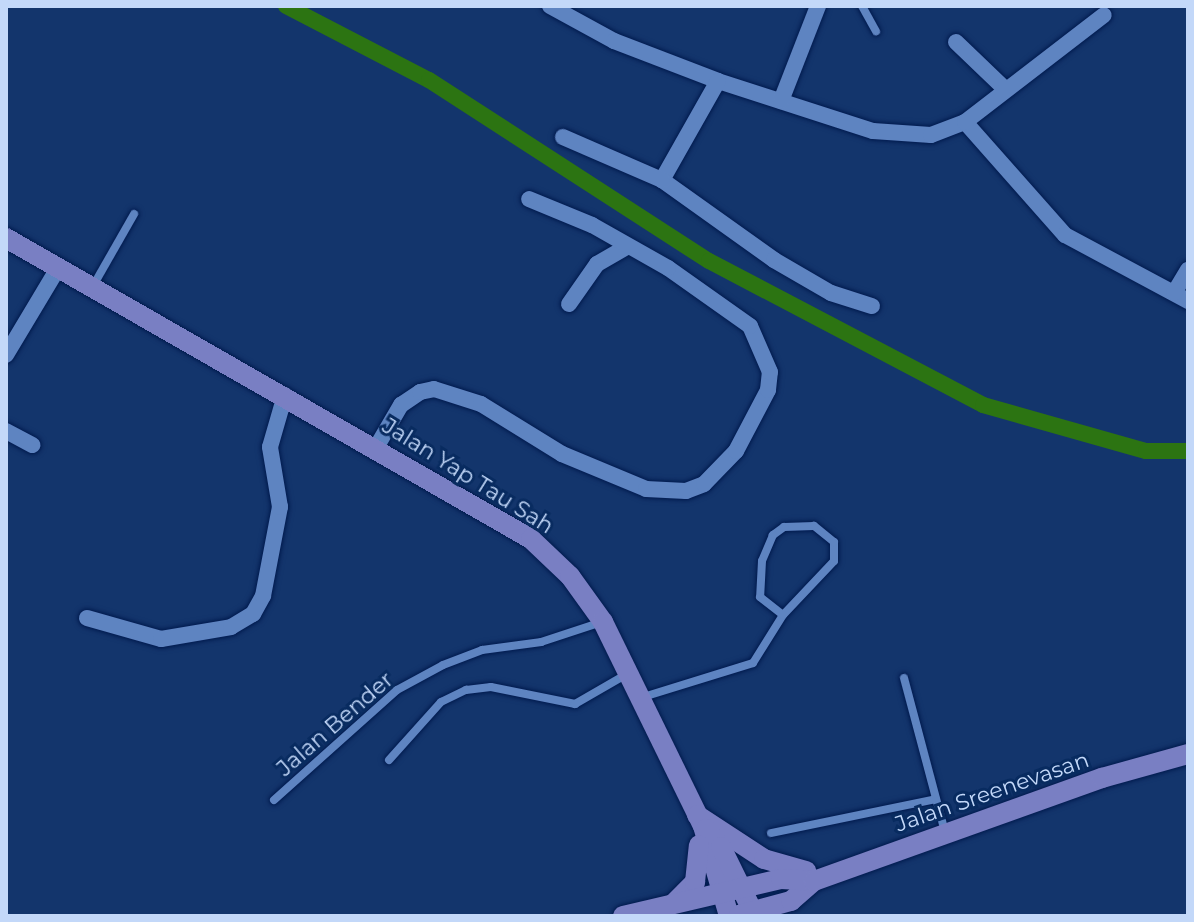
<!DOCTYPE html>
<style>
body{margin:0}
#map{position:relative;width:1194px;height:922px;overflow:hidden;background:#13356c;font-family:Montserrat,sans-serif}
div>[style]{position:absolute}
.canal>*{height:16px;margin:-8px;padding:0 8px;transform-origin:8px;border-radius:8px;background:#2c7412}
.roads{filter:drop-shadow(0 0 2px #001a4e) drop-shadow(0 0 2px #001a4e)}
.lane>*{height:8px;margin:-4px;padding:0 4px;transform-origin:4px;border-radius:4px;background:#5e84c1}
.street>*{height:16px;margin:-8px;padding:0 8px;transform-origin:8px;border-radius:8px;background:#5e84c1}
.secondary>*{height:20px;margin:-10px;padding:0 10px;transform-origin:10px;border-radius:10px;background:#797fc3}
span{translate:-50% -50%;white-space:nowrap;text-align:center;line-height:1.15;-webkit-text-stroke:6px #082b60;paint-order:stroke}
.street-label{font-size:22px;color:#c3d8f9}
.frame{position:absolute;inset:0;border:8px solid #c3d8f9;pointer-events:none}
</style>
<div id="map">
<div class="canal">
<div style="left:286px;top:6px;width:161px;rotate:27.4deg"></div>
<div style="left:429px;top:80px;width:333px;rotate:32.9deg"></div>
<div style="left:709px;top:261px;width:310px;rotate:27.7deg"></div>
<div style="left:983px;top:405px;width:169px;rotate:15.8deg"></div>
<div style="left:1146px;top:451px;width:42px"></div>
</div>
<div class="roads">
<div class="lane">
<div style="left:862px;top:6px;width:29px;rotate:61deg"></div>
<div style="left:93px;top:286px;width:83px;rotate:-60.3deg"></div>
<div style="left:904px;top:678px;width:159px;rotate:75.1deg"></div>
<div style="left:640px;top:698px;width:118px;rotate:-17.2deg"></div>
<div style="left:753px;top:663px;width:57px;rotate:-58deg"></div>
<div style="left:783px;top:615px;width:74px;rotate:-46.6deg"></div>
<div style="left:834px;top:561px;width:19px;rotate:-90deg"></div>
<div style="left:834px;top:542px;width:26px;rotate:-141deg"></div>
<div style="left:814px;top:526px;width:30px;rotate:178deg"></div>
<div style="left:784px;top:527px;width:14px;rotate:144deg"></div>
<div style="left:773px;top:535px;width:28px;rotate:113deg"></div>
<div style="left:762px;top:561px;width:36px;rotate:93deg"></div>
<div style="left:760px;top:597px;width:29px;rotate:38deg"></div>
<div style="left:389px;top:760px;width:78px;rotate:-48.1deg"></div>
<div style="left:441px;top:702px;width:28px;rotate:-26deg"></div>
<div style="left:466px;top:690px;width:25px;rotate:-7deg"></div>
<div style="left:491px;top:687px;width:86px;rotate:11.4deg"></div>
<div style="left:575px;top:704px;width:60px;rotate:-30deg"></div>
<div style="left:274px;top:800px;width:165px;rotate:-41.8deg"></div>
<div style="left:397px;top:690px;width:52px;rotate:-28.5deg"></div>
<div style="left:443px;top:665px;width:42px;rotate:-21deg"></div>
<div style="left:482px;top:650px;width:60px;rotate:-7.7deg"></div>
<div style="left:541px;top:642px;width:64px;rotate:-18.2deg"></div>
<div style="left:771px;top:833px;width:168px;rotate:-11.6deg"></div>
</div>
<div class="street">
<div style="left:550px;top:6px;width:73px;rotate:28.7deg"></div>
<div style="left:614px;top:41px;width:111px;rotate:21deg"></div>
<div style="left:718px;top:81px;width:163px;rotate:17.9deg"></div>
<div style="left:873px;top:131px;width:58px;rotate:3.9deg"></div>
<div style="left:931px;top:135px;width:36px;rotate:-21deg"></div>
<div style="left:965px;top:122px;width:151px;rotate:48.5deg"></div>
<div style="left:1065px;top:235px;width:140px;rotate:28.2deg"></div>
<div style="left:956px;top:42px;width:69px;rotate:43.8deg"></div>
<div style="left:718px;top:81px;width:114px;rotate:119.5deg"></div>
<div style="left:662px;top:180px;width:138px;rotate:35.5deg"></div>
<div style="left:774px;top:260px;width:66px;rotate:30.1deg"></div>
<div style="left:831px;top:293px;width:43px;rotate:17.6deg"></div>
<div style="left:781px;top:101px;width:102px;rotate:-68.7deg"></div>
<div style="left:965px;top:122px;width:175px;rotate:-37.6deg"></div>
<div style="left:563px;top:137px;width:108px;rotate:23.5deg"></div>
<div style="left:1174px;top:293px;width:27px;rotate:-59deg"></div>
<div style="left:569px;top:304px;width:49px;rotate:-55deg"></div>
<div style="left:597px;top:264px;width:34px;rotate:-30deg"></div>
<div style="left:6px;top:355px;width:101px;rotate:-59.1deg"></div>
<div style="left:6px;top:431px;width:30px;rotate:28deg"></div>
<div style="left:377px;top:446px;width:48px;rotate:-59.7deg"></div>
<div style="left:401px;top:405px;width:23px;rotate:-34deg"></div>
<div style="left:420px;top:392px;width:14px;rotate:-12deg"></div>
<div style="left:434px;top:389px;width:49px;rotate:17.7deg"></div>
<div style="left:481px;top:404px;width:95px;rotate:31.7deg"></div>
<div style="left:562px;top:454px;width:91px;rotate:22.6deg"></div>
<div style="left:646px;top:489px;width:40px;rotate:2.9deg"></div>
<div style="left:686px;top:491px;width:19px;rotate:-21deg"></div>
<div style="left:704px;top:484px;width:46px;rotate:-45.9deg"></div>
<div style="left:736px;top:451px;width:69px;rotate:-62.3deg"></div>
<div style="left:768px;top:390px;width:18px;rotate:-84deg"></div>
<div style="left:770px;top:372px;width:50px;rotate:-113.5deg"></div>
<div style="left:750px;top:326px;width:100px;rotate:-144.7deg"></div>
<div style="left:668px;top:268px;width:87px;rotate:-150.5deg"></div>
<div style="left:592px;top:225px;width:68px;rotate:-157.6deg"></div>
<div style="left:87px;top:618px;width:77px;rotate:15.8deg"></div>
<div style="left:161px;top:639px;width:71px;rotate:-9.7deg"></div>
<div style="left:231px;top:627px;width:26px;rotate:-31deg"></div>
<div style="left:253px;top:614px;width:21px;rotate:-61deg"></div>
<div style="left:263px;top:596px;width:91px;rotate:-79.2deg"></div>
<div style="left:280px;top:507px;width:61px;rotate:-99.5deg"></div>
<div style="left:270px;top:447px;width:54px;rotate:-73.9deg"></div>
</div>
<div class="secondary">
<div style="left:6px;top:238px;width:605px;rotate:29.83deg"></div>
<div style="left:531px;top:539px;width:54px;rotate:43.5deg"></div>
<div style="left:570px;top:576px;width:57px;rotate:54.3deg"></div>
<div style="left:603px;top:622px;width:227px;rotate:63.9deg"></div>
<div style="left:703px;top:826px;width:94px;rotate:73.9deg"></div>
<div style="left:697px;top:815px;width:80px;rotate:33.3deg"></div>
<div style="left:764px;top:859px;width:44px;rotate:15.9deg"></div>
<div style="left:706px;top:829px;width:23px;rotate:50deg"></div>
<div style="left:721px;top:847px;width:72px;rotate:63.8deg"></div>
<div style="left:674px;top:903px;width:30px;rotate:-45deg"></div>
<div style="left:695px;top:882px;width:37px;rotate:-84deg"></div>
<div style="left:739px;top:915px;width:54px;rotate:-15.1deg"></div>
<div style="left:791px;top:901px;width:30px;rotate:-41deg"></div>
<div style="left:623px;top:916px;width:162px;rotate:-13.2deg"></div>
<div style="left:781px;top:879px;width:33px;rotate:3deg"></div>
<div style="left:814px;top:881px;width:306px;rotate:-19.7deg"></div>
<div style="left:1102px;top:778px;width:89px;rotate:-15.6deg"></div>
</div>
</div>
<div class="street-label">
<span style="left:468px;top:476px;rotate:32deg">Jalan Yap Tau Sah</span>
<span style="left:335px;top:724px;rotate:-41deg">Jalan Bender</span>
<span style="left:992px;top:792px;rotate:-19deg">Jalan Sreenevasan</span>
</div>
<div class="frame"></div>
</div>
